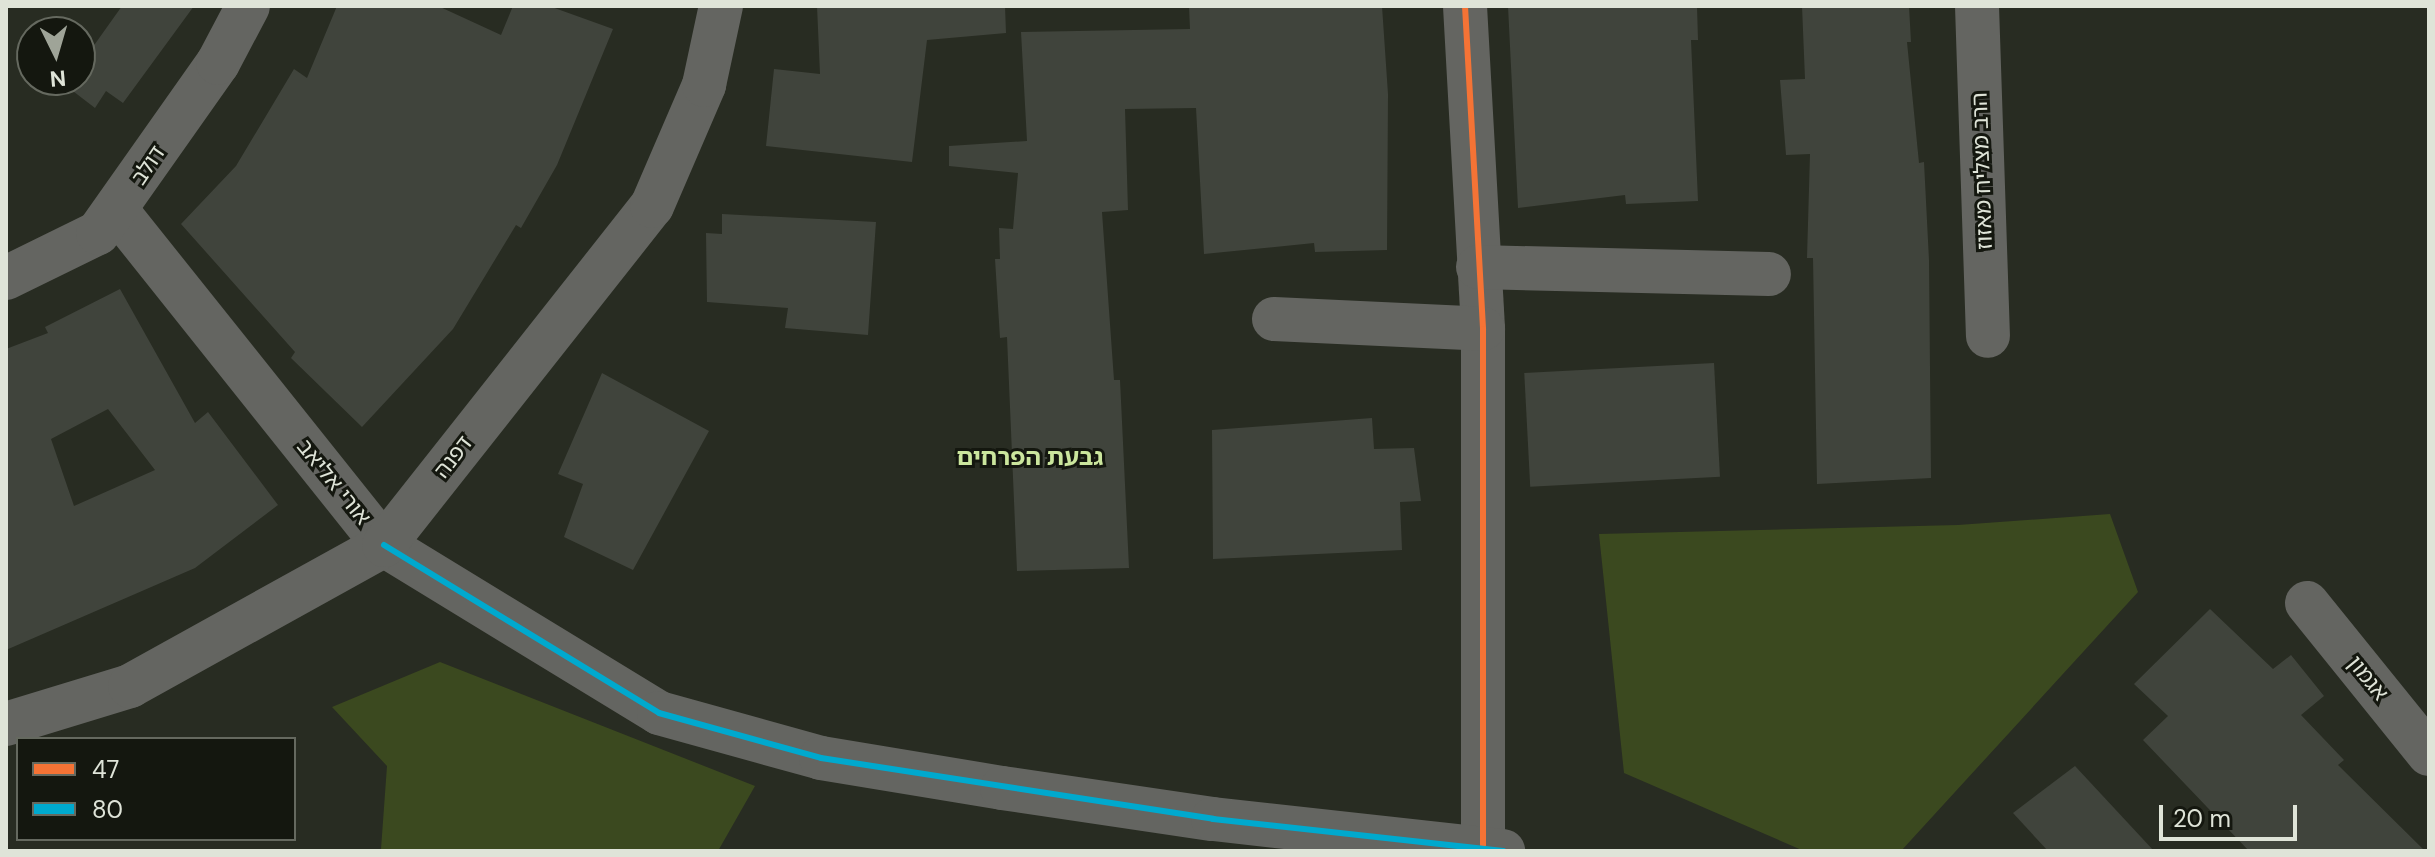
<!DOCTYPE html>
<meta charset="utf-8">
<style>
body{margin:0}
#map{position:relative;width:2435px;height:857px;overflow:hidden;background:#282c22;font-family:"DM Sans","Noto Sans Hebrew",sans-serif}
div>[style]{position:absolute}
.green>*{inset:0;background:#3b491f}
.building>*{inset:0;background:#40443c;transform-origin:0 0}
.street>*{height:44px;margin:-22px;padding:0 22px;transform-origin:22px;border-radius:22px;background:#646561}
.bus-1>*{height:6px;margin:-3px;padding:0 3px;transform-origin:3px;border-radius:3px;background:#f57335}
.bus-2>*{height:6px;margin:-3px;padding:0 3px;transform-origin:3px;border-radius:3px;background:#00a9ce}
span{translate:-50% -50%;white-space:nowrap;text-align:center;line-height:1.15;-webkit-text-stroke:6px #14170f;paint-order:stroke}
.street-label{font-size:22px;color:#dfe4d8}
.neighbourhood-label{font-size:24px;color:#cbe69d;font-weight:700}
.frame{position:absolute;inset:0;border:8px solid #dfe4d8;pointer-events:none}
.legend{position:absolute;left:16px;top:737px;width:280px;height:104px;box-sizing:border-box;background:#14170f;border:2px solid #65695f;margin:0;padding:10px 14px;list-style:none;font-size:24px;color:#dfe4d8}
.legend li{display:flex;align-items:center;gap:16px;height:40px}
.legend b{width:40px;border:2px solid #65695f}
.north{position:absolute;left:16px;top:16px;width:80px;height:80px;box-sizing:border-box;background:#14170f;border:2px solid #65695f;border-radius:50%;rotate:175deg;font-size:22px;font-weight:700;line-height:32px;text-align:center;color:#dfe4d8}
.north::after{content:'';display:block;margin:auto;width:28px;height:36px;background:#9fa498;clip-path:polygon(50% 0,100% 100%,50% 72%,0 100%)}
.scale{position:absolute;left:2159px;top:805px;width:138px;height:36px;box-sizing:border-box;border:4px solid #dfe4d8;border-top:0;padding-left:10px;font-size:24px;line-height:28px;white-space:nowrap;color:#dfe4d8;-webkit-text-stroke:6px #14170f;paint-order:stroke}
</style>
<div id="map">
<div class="green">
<div style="clip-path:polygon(2110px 514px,2138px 592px,1901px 851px,1804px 851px,1624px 773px,1599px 534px,1958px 525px)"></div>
<div style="clip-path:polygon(440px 662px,755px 786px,718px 851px,377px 851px,381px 849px,387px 766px,332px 707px)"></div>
</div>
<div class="building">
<div style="clip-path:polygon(122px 6px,194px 6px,123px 103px,106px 91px,95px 108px,65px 85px,80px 80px,80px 65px)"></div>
<div style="clip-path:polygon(337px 6px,438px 6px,501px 35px,513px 6px,549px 6px,613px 29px,557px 165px,521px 228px,516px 225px,453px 329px,362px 427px,291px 358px,295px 352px,181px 224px,236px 166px,294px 69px,307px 78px)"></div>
<div style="clip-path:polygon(817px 6px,1005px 6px,1006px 33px,927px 40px,912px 162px,766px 146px,774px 69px,820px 74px)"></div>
<div style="clip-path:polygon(1189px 6px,1382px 6px,1388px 94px,1387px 250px,1315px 252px,1314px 243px,1204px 254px,1196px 108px,1125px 109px,1128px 210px,1102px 212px,1114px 380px,1120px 380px,1129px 568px,1017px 571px,1007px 337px,1000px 338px,995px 259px,1000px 259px,999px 228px,1013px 229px,1018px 173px,949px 166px,949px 146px,1027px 141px,1021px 32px,1190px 29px)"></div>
<div style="clip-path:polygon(1508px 6px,1697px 6px,1698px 40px,1691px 40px,1698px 201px,1626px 204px,1625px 195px,1518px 208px)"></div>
<div style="clip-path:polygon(1802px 6px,1909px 6px,1911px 42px,1907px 42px,1919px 163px,1924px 162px,1929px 260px,1931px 478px,1817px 484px,1813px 258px,1807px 258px,1810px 154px,1786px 155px,1780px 80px,1805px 79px)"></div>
<div style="clip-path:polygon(722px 214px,876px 222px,868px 335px,785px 328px,788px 308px,707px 302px,706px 233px,722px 234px)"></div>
<div style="clip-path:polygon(evenodd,120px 289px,195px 423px,208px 412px,278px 505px,195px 568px,6px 650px,6px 349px,48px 333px,45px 327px,120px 289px,108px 409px,155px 470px,74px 506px,51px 439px,108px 409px)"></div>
<div style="left:1714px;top:363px;width:114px;height:190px;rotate:87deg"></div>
<div style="clip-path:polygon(602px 373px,709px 431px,633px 570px,564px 537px,583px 484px,558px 474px)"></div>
<div style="clip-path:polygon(1372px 418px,1374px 449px,1414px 448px,1421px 501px,1400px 502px,1402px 550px,1213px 559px,1212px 430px)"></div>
<div style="clip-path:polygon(2210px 609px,2273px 669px,2291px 655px,2324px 696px,2301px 715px,2344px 760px,2338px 765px,2425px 851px,2249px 851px,2143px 740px,2168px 716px,2134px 684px)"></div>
<div style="clip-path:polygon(2075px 766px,2154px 851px,2048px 851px,2013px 813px)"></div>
</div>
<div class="street">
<div style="left:1465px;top:6px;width:324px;rotate:86.8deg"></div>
<div style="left:1483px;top:329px;width:516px;rotate:90deg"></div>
<div style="left:1977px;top:6px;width:330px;rotate:88.1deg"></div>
<div style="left:117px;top:211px;width:428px;rotate:51.4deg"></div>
<div style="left:384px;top:545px;width:322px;rotate:31.4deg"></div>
<div style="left:659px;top:713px;width:168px;rotate:15.5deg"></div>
<div style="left:821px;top:758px;width:183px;rotate:9.4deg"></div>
<div style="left:1002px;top:788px;width:213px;rotate:8.4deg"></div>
<div style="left:1213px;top:819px;width:292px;rotate:6.3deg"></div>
<div style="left:1478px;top:267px;width:291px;rotate:1.4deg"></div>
<div style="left:6px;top:278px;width:102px;rotate:-26.1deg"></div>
<div style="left:98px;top:233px;width:208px;rotate:-54.8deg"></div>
<div style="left:218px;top:63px;width:64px;rotate:-62.2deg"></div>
<div style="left:1274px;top:319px;width:209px;rotate:2.7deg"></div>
<div style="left:2307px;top:603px;width:194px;rotate:51.1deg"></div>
<div style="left:6px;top:724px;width:130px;rotate:-17deg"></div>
<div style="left:130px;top:686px;width:291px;rotate:-29deg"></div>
<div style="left:384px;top:545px;width:432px;rotate:-51.7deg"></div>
<div style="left:652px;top:206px;width:132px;rotate:-66.7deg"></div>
<div style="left:704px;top:85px;width:81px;rotate:-77.9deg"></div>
</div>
<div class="bus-1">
<div style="left:1465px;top:6px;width:324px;rotate:86.8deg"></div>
<div style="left:1483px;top:329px;width:516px;rotate:90deg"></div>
</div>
<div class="bus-2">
<div style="left:384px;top:545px;width:322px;rotate:31.4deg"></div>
<div style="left:659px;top:713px;width:168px;rotate:15.5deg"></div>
<div style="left:821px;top:758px;width:397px;rotate:8.8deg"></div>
<div style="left:1213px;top:819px;width:292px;rotate:6.3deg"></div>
</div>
<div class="street-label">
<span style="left:148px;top:165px;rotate:-56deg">דולב</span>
<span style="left:1982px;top:171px;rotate:-92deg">הרב מצליח מאזוז</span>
<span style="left:453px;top:457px;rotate:-52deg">דפנה</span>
<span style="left:334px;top:482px;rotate:51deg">אורי אליאב</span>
<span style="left:2368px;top:678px;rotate:51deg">אגמון</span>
</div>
<div class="neighbourhood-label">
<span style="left:1030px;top:457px">גבעת הפרחים</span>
</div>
<div class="frame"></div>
<ul class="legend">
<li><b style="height:10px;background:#f57335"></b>47</li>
<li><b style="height:10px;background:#00a9ce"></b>80</li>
</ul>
<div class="north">N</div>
<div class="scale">20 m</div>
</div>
